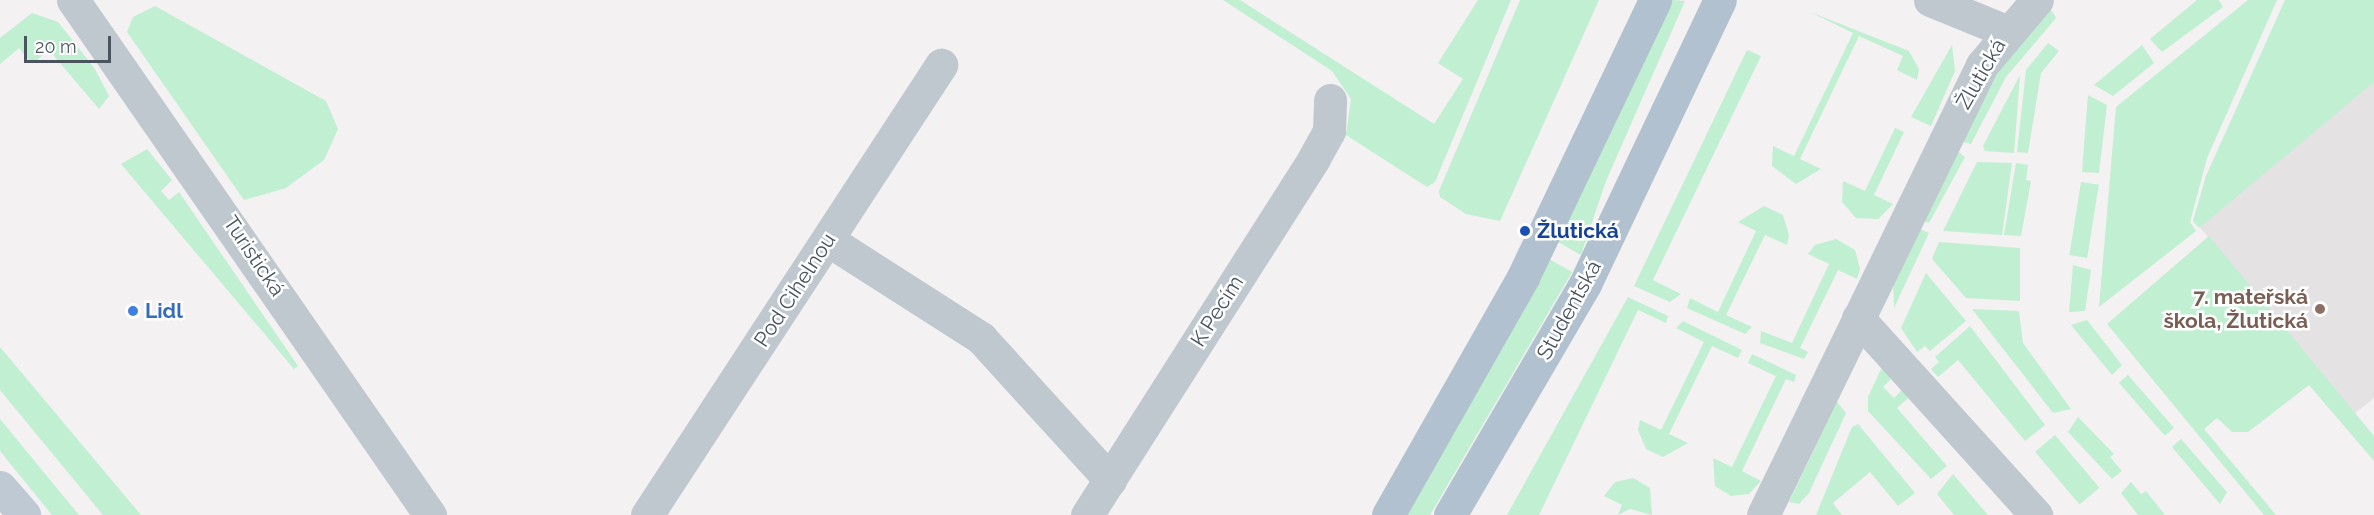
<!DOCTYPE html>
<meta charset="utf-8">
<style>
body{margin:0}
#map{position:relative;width:2374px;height:515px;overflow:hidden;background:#f3f1f1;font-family:Raleway,sans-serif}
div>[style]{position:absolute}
.education>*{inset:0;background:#e4e2e3}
.green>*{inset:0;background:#c1efd2;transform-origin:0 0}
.street>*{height:33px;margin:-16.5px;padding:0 16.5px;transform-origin:16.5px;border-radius:16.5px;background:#bfc8cf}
.secondary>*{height:33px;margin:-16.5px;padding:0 16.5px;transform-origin:16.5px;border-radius:16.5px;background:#bfc9d4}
.primary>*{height:33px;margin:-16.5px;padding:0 16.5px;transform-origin:16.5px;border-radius:16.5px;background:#b1c1cf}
.dots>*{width:16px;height:16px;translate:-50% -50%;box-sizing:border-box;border:3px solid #fff;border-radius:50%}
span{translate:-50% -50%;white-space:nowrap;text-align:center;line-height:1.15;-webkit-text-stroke:5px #fff;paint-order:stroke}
.street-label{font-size:21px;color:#49545e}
.transit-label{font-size:21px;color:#164399;font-weight:700}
.left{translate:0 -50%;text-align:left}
.education-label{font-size:21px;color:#785e54;font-weight:700}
.right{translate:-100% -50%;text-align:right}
.shop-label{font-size:21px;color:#366cbe;font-weight:700}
.scale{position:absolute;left:24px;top:36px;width:87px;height:27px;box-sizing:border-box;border:3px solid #49545e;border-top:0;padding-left:8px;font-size:18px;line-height:21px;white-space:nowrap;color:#49545e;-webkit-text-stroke:4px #fff;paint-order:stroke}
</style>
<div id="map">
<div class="education">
<div style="clip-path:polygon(2374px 71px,2374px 398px,2354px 414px,2193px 219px)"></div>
</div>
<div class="green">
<div style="clip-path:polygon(1223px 0,1240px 0,1434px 124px,1463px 79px,1438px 63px,1478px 0,1511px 0,1435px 182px,1427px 187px,1346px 135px,1351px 99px,1332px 71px)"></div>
<div style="clip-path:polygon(1520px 0,1599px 0,1500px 221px,1466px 214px,1440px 197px,1439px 191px)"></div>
<div style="clip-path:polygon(1672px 0,1685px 1px,1606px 181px,1581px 255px,1558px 242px)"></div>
<div style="clip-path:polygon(2197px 0,2219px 0,2223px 7px,2162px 52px,2150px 39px)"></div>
<div style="clip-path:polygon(2248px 0,2277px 0,2207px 158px,2190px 222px,2196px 231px,2099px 307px,2116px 107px)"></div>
<div style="clip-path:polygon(2285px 0,2374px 0,2374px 82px,2199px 228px,2193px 221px,2206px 176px)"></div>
<div style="clip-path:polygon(155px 6px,326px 101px,338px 129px,324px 160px,286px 188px,244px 200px,127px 32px,133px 17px)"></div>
<div style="clip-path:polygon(2049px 6px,2056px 18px,2006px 77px,1971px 144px,1959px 141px,1995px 71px)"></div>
<div style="clip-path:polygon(1810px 12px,1909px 51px,1919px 69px,1917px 80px,1897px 70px,1903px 56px,1859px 36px,1800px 159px,1821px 169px,1796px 184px,1772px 166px,1773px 146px,1794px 156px,1853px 33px)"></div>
<div style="clip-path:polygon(32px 13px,58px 22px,95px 69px,109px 96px,99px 109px,49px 50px,32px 64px,19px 48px,0 64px,0 38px)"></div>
<div style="clip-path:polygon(2048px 43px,2059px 51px,2041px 73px,2028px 153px,2017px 152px,2026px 70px)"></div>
<div style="clip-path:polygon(1952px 45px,1955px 71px,1931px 126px,1911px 117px)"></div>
<div style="clip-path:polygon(2142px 45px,2154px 63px,2113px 96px,2094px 85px)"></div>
<div style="clip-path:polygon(1747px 50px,1761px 56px,1653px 280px,1681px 294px,1670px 302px,1634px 286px)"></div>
<div style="clip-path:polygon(2020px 75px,2014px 153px,1985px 151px,1983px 146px)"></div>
<div style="clip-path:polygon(2088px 95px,2107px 105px,2099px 173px,2082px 172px)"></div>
<div style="clip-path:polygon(1895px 128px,1904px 132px,1874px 195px,1893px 204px,1878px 219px,1856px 218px,1842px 202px,1843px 181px,1865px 191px)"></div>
<div style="clip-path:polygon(147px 149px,172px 180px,161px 191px,169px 200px,179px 192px,298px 366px,294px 369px,121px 164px)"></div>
<div style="clip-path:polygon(1955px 149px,1965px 157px,1929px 223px,1921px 220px)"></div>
<div style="clip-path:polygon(1977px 162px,2012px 163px,2002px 235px,1943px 231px)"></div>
<div style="clip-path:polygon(2016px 163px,2028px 165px,2026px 180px,2031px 181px,2021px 236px,2004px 235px)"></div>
<div style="left:2081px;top:182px;width:18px;height:74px;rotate:9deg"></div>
<div style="clip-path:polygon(1764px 206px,1783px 215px,1789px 235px,1787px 245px,1765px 235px,1726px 315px,1752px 327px,1745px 334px,1687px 308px,1690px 298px,1718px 312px,1756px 231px,1738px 222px)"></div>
<div style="clip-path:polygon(1918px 228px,1929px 233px,1894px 308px,1893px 279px)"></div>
<div style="clip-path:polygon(2209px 236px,2374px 436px,2374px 461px,2309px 385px,2248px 432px,2232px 432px,2217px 418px,2204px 429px,2276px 515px,2264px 515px,2107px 324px)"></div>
<div style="clip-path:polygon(1836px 239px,1855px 250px,1860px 269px,1857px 279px,1838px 270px,1800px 348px,1808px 352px,1804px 359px,1760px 343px,1761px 331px,1792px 343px,1829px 264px,1808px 254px,1815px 245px)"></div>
<div style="clip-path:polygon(1939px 242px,2020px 248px,2020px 301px,1966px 298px,1932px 259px)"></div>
<div style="clip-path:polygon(1549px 259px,1572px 272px,1430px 515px,1406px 515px)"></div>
<div style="clip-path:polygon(2073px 265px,2091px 270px,2085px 311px,2069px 312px)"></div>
<div style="clip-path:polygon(1926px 273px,1966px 321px,1930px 351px,1925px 346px,1917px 352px,1901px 328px)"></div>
<div style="clip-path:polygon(1628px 297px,1668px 316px,1666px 323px,1638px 310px,1539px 515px,1507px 515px)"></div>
<div style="clip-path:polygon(1972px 309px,2019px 311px,2023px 343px,2071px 409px,2053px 413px)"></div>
<div style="clip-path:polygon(2087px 320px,2122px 365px,2112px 375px,2071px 325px)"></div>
<div style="clip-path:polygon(1683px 321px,1742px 350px,1738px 358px,1712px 346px,1669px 434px,1688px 443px,1663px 457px,1646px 449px,1638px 430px,1640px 420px,1661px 430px,1704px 342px,1676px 328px)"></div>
<div style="clip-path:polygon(1970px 326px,2045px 425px,2025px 441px,1958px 360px,1938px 377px,1931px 369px,1939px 362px,1935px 357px)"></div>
<div style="clip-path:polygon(0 347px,141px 515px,103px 515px,0 390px)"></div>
<div style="clip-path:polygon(1752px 354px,1796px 375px,1794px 382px,1786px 379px,1742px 471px,1761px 481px,1749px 494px,1731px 496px,1715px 486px,1713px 458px,1732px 467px,1776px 376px,1748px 363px)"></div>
<div style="clip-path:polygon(1882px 367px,1897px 373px,1883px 387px,1894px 398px,1909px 383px,1917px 390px,1897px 408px,1947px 466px,1931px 479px,1868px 411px,1868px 397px)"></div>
<div style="left:2128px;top:375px;width:70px;height:12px;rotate:49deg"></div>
<div style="clip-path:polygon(1837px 402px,1846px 413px,1809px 493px,1799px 504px,1789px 502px)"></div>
<div style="clip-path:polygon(2078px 417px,2114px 454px,2110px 457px,2122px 471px,2112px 479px,2068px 432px)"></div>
<div style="clip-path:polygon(0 420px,0 419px,79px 515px,52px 515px,0 451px)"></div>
<div style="clip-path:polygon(1858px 424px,1915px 493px,1898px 506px,1870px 472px,1833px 503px,1842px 515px,1816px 515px,1852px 427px)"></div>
<div style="left:2055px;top:435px;width:69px;height:26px;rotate:50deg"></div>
<div style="clip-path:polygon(2181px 439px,2227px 492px,2220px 504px,2172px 447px)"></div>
<div style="clip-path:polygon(1953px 474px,1988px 515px,1954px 515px,1937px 494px)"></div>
<div style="clip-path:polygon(1633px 478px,1650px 488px,1652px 515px,1630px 509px,1618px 515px,1622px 505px,1604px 496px,1615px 482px)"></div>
<div style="clip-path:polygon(2131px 482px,2141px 494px,2146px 491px,2165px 515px,2138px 515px,2121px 493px)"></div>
</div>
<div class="street">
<div style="left:73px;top:0;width:627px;rotate:55.27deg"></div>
<div style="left:1930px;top:0;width:82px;rotate:22.2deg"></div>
<div style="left:828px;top:240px;width:182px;rotate:32.6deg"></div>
<div style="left:981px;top:338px;width:192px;rotate:47.7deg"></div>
<div style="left:1858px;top:318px;width:266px;rotate:47.9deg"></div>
<div style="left:647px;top:515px;width:538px;rotate:-56.84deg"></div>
<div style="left:1087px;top:515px;width:423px;rotate:-57.5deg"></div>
<div style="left:1314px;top:158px;width:31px;rotate:-61deg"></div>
<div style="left:1329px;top:131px;width:31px;rotate:-88deg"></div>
<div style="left:1763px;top:515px;width:500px;rotate:-64.05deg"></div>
<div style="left:1982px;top:65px;width:85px;rotate:-49.8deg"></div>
</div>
<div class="secondary">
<div style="left:0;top:487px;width:37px;rotate:49deg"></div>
</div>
<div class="primary">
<div style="left:1388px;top:515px;width:274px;rotate:-60.4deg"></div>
<div style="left:1523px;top:277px;width:307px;rotate:-64.5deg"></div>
<div style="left:1450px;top:515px;width:268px;rotate:-59.7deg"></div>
<div style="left:1585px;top:284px;width:314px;rotate:-64.6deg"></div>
</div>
<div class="dots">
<div style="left:1525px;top:231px;background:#1a4fb4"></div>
<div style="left:2320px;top:309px;background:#8d6e63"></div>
<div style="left:133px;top:311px;background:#3f7fe0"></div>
</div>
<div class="street-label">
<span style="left:1981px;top:74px;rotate:-60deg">Žlutická</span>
<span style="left:254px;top:256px;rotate:56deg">Turistická</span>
<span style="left:795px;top:290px;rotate:-57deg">Pod Cihelnou</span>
<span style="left:1569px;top:310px;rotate:-61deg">Studentská</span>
<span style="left:1217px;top:311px;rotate:-58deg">K Pecím</span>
</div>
<div class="transit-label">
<span class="left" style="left:1537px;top:231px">Žlutická</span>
</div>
<div class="education-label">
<span class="right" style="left:2308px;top:309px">7. mateřská<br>škola, Žlutická</span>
</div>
<div class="shop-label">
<span class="left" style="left:145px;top:311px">Lidl</span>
</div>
<div class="scale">20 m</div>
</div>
